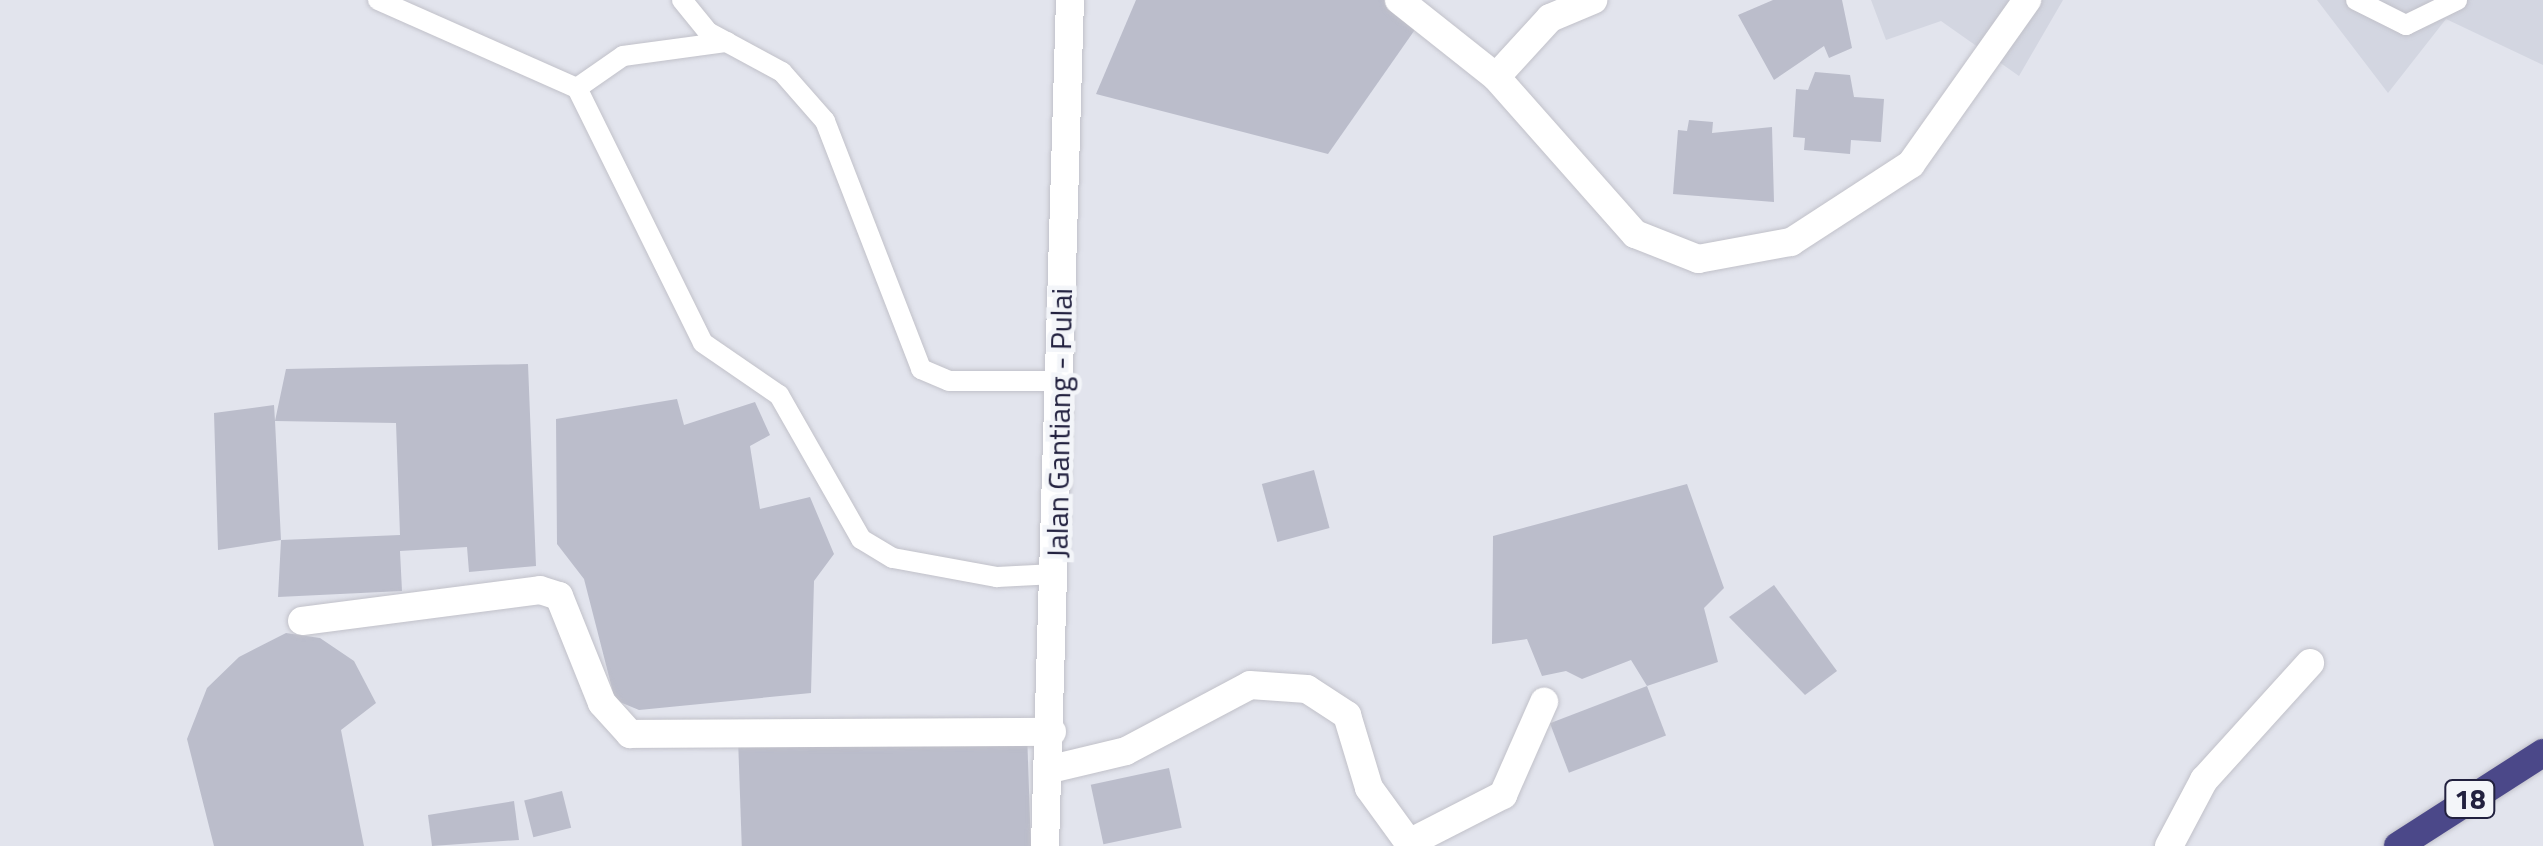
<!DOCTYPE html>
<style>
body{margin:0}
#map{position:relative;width:2543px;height:846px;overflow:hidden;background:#e2e4ed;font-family:"Titillium Web",sans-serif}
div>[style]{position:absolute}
.built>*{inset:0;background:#d3d6e1}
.building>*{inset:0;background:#bbbdcb;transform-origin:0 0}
.roads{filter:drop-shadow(0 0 2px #c1c1c9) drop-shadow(0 0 2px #c1c1c9)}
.service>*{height:20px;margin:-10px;padding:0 10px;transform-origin:10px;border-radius:10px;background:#fff}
.minor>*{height:28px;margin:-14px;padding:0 14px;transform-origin:14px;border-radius:14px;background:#fff}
.tertiary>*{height:28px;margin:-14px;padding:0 14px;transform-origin:14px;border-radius:14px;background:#fff}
.trunk>*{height:28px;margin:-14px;padding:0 14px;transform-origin:14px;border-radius:14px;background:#4b4889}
span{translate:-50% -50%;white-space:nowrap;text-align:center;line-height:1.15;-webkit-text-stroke:9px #f3f5f9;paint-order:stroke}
.shield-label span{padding:2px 8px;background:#f3f5f9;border:2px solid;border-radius:8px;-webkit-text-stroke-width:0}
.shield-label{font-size:28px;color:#22213f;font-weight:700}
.street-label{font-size:30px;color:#22213f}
</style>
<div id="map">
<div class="built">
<div style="clip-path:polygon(1871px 0,2063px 0,2019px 76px,1941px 21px,1886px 40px)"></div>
<div style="clip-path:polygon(2317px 0,2543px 0,2543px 65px,2446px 19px,2388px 93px)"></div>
</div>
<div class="building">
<div style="clip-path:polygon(1136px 0,1393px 0,1421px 21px,1328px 154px,1096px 94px)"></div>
<div style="clip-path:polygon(1773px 0,1842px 0,1852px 48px,1829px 58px,1824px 46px,1774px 80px,1738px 15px)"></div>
<div style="clip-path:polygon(1815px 72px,1850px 75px,1854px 97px,1884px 99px,1881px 142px,1851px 140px,1850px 154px,1804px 150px,1805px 138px,1793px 137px,1796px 89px,1808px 90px)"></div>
<div style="clip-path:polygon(1689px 120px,1713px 122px,1712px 133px,1772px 127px,1774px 202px,1673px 194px,1678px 130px,1687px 131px)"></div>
<div style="clip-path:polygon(evenodd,528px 364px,536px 566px,469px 572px,467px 547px,400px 551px,402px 591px,278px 597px,281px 540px,218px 550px,214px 413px,274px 405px,275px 421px,286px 369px,528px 364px,275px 421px,396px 423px,400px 535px,281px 540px,275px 421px)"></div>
<div style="clip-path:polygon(677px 399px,684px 425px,755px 402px,770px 435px,750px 446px,760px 509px,810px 497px,834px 554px,814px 581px,811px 693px,639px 710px,615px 700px,584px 579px,557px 544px,556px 419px)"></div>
<div style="left:1314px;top:470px;width:60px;height:54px;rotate:75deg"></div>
<div style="clip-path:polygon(1687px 484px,1724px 588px,1704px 608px,1718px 662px,1647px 686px,1631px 660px,1582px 679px,1566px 671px,1542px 676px,1527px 639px,1492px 644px,1493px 536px)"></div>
<div style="clip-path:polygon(1774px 585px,1837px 671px,1805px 695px,1729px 617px)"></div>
<div style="clip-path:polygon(286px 633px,320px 638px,354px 661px,376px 703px,341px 730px,364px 846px,214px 846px,187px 739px,207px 688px,239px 657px)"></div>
<div style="left:1647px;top:686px;width:53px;height:104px;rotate:69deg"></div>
<div style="left:1027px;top:733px;width:113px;height:289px;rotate:88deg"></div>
<div style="left:1169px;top:768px;width:61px;height:80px;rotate:78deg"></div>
<div style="left:562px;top:791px;width:38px;height:39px;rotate:76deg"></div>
<div style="clip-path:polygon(514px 801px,519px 840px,432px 846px,428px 815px)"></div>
</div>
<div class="roads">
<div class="service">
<div style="left:378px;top:0;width:218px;rotate:23.9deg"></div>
<div style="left:577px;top:88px;width:284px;rotate:63.7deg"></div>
<div style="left:703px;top:343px;width:92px;rotate:34.4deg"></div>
<div style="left:779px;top:395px;width:166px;rotate:60.3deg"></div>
<div style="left:861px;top:539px;width:37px;rotate:31deg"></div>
<div style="left:893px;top:558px;width:106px;rotate:10.4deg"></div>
<div style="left:997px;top:577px;width:58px;rotate:-3deg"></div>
<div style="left:682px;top:0;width:41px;rotate:50.9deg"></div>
<div style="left:708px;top:32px;width:84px;rotate:28.4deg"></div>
<div style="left:782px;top:72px;width:65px;rotate:48.7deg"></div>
<div style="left:825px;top:121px;width:266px;rotate:68.8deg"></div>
<div style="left:921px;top:369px;width:30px;rotate:23deg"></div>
<div style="left:949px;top:381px;width:112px"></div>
<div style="left:2356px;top:0;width:56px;rotate:26.6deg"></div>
<div style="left:2406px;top:25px;width:57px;rotate:-26.1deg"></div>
<div style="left:577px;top:88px;width:56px;rotate:-34.8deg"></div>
<div style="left:623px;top:56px;width:105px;rotate:-7.7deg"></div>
</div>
<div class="minor">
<div style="left:1399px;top:0;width:124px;rotate:38.4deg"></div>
<div style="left:1496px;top:77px;width:210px;rotate:48.5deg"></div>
<div style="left:1635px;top:234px;width:68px;rotate:21.6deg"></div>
<div style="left:1698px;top:259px;width:95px;rotate:-10.4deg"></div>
<div style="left:1791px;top:242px;width:143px;rotate:-33deg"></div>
<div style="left:1911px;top:164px;width:201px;rotate:-54.7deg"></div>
<div style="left:1496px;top:77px;width:80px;rotate:-47.5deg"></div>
<div style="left:1550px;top:18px;width:47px;rotate:-22.7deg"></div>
<div style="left:302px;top:621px;width:240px;rotate:-7.4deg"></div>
<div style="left:540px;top:590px;width:20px;rotate:18deg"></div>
<div style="left:559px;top:596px;width:115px;rotate:68.1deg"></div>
<div style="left:602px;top:703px;width:42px;rotate:47.9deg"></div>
<div style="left:630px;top:734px;width:422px;rotate:-0.3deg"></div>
<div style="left:1051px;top:769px;width:77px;rotate:-13.5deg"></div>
<div style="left:1126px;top:751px;width:140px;rotate:-28deg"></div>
<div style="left:1250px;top:685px;width:57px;rotate:4deg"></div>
<div style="left:1307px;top:689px;width:48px;rotate:33deg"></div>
<div style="left:1347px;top:715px;width:76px;rotate:73.2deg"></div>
<div style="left:1369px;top:788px;width:68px;rotate:54deg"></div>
<div style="left:1409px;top:843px;width:106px;rotate:-27.1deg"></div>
<div style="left:1503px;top:795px;width:102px;rotate:-66.2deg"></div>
<div style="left:2169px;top:846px;width:75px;rotate:-62.1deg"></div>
<div style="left:2204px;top:780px;width:158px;rotate:-47.8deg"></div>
</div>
<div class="tertiary">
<div style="left:1045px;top:846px;width:846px;rotate:-88.31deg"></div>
</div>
<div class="trunk">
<div style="left:2398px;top:846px;width:172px;rotate:-32.7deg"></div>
</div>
</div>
<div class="shield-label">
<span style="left:2470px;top:799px">18</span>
</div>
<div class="street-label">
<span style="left:1059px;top:423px;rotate:-89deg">Jalan Gantiang - Pulai</span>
</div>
</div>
